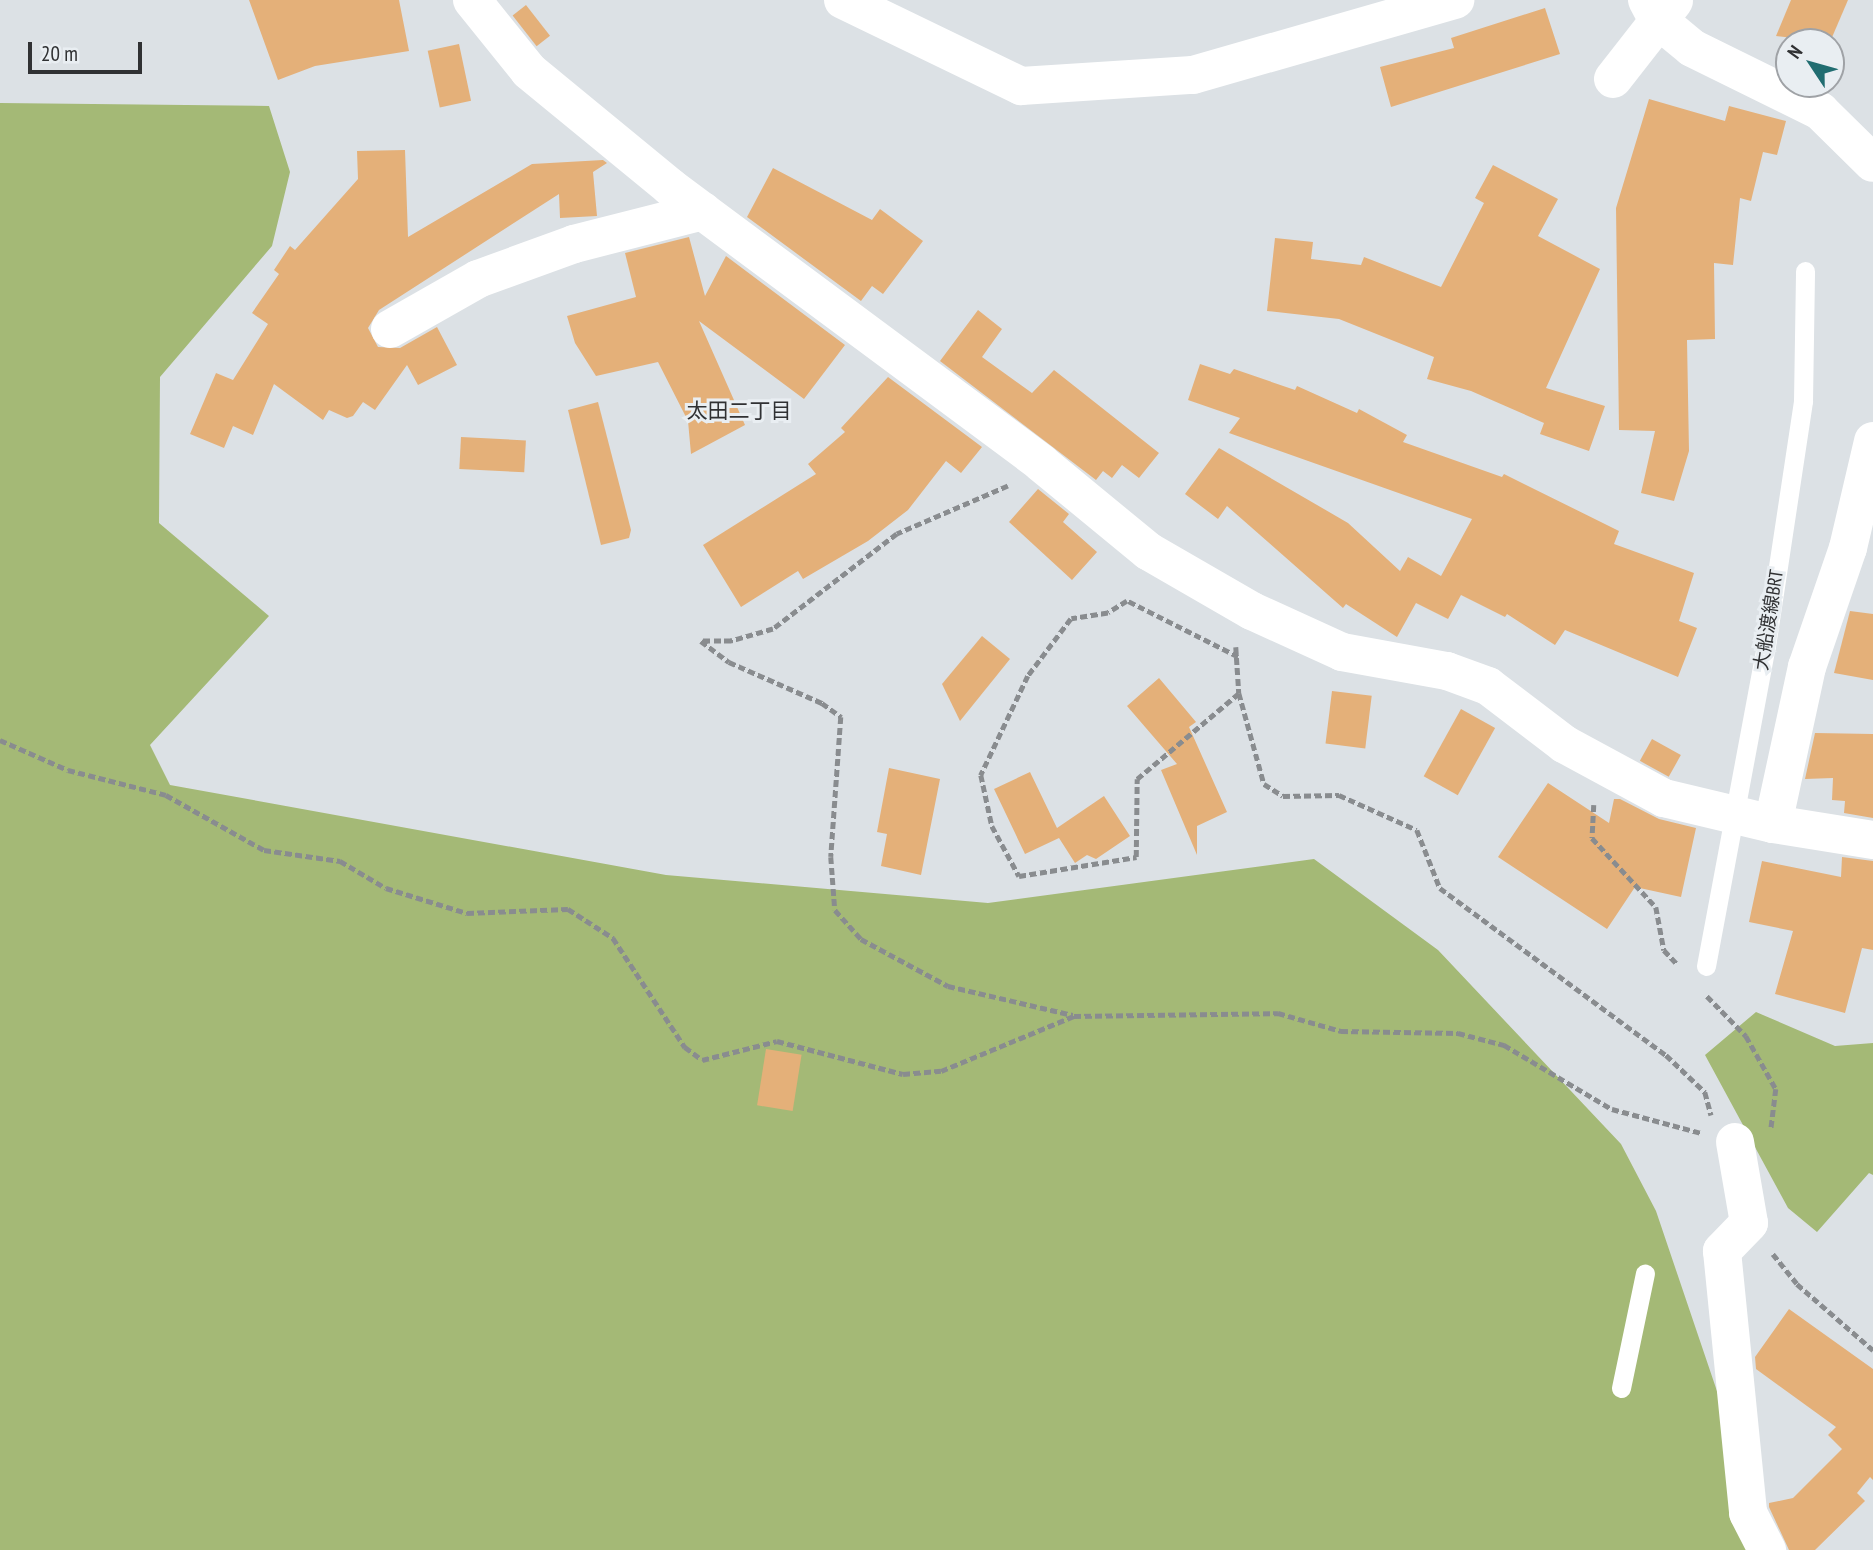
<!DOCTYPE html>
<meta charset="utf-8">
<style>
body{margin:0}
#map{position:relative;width:1873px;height:1550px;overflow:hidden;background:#dce1e5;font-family:"PT Sans Narrow","Noto Sans JP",sans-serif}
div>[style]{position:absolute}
.forest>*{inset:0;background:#a4b976}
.building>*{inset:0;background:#e4b079;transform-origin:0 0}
.path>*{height:4.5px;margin-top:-2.25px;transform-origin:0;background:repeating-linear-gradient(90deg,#898c8f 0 7px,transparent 0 10.5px)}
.service>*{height:19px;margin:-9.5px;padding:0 9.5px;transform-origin:9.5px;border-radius:9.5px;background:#fff}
.minor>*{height:38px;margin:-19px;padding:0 19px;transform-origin:19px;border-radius:19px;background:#fff}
span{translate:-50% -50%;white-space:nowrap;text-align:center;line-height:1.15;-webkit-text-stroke:6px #e9eef2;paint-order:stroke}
.street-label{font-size:19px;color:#303133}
.neighbourhood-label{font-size:21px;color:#303133}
.north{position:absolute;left:1775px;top:28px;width:70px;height:70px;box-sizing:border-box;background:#e9eef2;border:2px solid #9fa2a6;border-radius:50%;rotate:306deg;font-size:19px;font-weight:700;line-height:28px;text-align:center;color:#303133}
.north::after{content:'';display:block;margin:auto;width:24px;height:32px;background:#216d71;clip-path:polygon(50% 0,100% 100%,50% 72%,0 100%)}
.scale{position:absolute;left:28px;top:42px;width:114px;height:32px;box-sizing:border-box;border:4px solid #303133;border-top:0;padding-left:9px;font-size:21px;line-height:24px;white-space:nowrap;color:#303133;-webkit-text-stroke:5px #e9eef2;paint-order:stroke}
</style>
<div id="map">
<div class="forest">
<div style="clip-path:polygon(0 103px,269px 106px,290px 172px,272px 246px,160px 377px,159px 523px,269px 616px,150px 745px,170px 785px,666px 875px,988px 903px,1314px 859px,1438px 950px,1621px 1144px,1656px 1211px,1720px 1400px,1753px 1550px,0 1550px)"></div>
<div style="clip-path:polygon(1756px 1012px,1835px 1046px,1873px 1043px,1873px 1175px,1869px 1173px,1817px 1232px,1788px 1208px,1705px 1055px)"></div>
</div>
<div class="building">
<div style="clip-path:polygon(249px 0,399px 0,409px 51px,315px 66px,278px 80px)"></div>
<div style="clip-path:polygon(1791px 0,1848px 0,1830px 42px,1776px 36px)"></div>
<div style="left:526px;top:5px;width:39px;height:17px;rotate:52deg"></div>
<div style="clip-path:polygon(1545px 8px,1560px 54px,1391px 107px,1380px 67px,1454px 48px,1451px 38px)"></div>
<div style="left:459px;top:44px;width:58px;height:32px;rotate:78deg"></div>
<div style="clip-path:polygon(1649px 99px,1725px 121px,1729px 106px,1786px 121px,1777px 155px,1763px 152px,1751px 201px,1740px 198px,1733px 265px,1714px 263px,1715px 339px,1687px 340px,1689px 451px,1674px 501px,1641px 493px,1655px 431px,1619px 430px,1616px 208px)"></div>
<div style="clip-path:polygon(405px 150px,408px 237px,532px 164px,603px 160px,607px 163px,593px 172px,597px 216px,560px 218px,559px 194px,379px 310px,368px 328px,378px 347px,400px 348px,437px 327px,457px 365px,418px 385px,407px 365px,375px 410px,363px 402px,353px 416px,347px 418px,329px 410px,323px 420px,274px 384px,253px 435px,233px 426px,224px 448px,190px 434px,216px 373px,233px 380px,268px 324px,252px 313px,279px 274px,274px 270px,290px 246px,295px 250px,358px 179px,357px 151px)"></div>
<div style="clip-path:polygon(1493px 165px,1558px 199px,1538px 236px,1600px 269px,1546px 388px,1605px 406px,1589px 451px,1540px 434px,1544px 423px,1471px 391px,1427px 379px,1434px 357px,1339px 319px,1267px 311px,1275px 238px,1313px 242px,1311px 259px,1361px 265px,1364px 257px,1441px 287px,1484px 203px,1475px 198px)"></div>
<div style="clip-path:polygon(773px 168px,872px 220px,880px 209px,923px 241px,883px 294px,872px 286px,861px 301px,747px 217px)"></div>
<div style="clip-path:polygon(689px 237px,705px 296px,726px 256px,845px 345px,804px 399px,699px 321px,745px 425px,691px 454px,688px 421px,658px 362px,596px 376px,575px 343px,567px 316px,636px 297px,625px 253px)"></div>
<div style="clip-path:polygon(978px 310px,1002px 329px,982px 357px,1032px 393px,1054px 370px,1159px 453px,1139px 478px,1122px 465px,1112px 478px,1103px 471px,1096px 480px,940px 361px)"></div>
<div style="clip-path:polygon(1200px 364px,1230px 374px,1234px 369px,1295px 390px,1297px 386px,1357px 413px,1359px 409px,1407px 435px,1403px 442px,1502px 477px,1504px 474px,1619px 531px,1614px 544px,1694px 573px,1679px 621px,1697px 628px,1678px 677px,1565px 630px,1555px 645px,1507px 614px,1505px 617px,1461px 595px,1448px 619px,1416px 603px,1397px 637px,1346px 604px,1343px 608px,1227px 506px,1218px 519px,1185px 494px,1219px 448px,1348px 523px,1400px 571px,1408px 557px,1441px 576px,1472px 519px,1229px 433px,1240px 418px,1188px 400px)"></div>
<div style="clip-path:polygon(888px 377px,982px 447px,961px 473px,946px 461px,908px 510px,868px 541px,803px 579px,798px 571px,741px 607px,703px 545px,816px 474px,808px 464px,845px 432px,841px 428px)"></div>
<div style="clip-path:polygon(598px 402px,631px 530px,629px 538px,601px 545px,568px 410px)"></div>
<div style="left:461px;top:437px;width:65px;height:32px;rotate:3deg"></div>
<div style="clip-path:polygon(1038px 489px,1069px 514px,1063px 522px,1097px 552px,1072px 580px,1009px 522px)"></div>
<div style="clip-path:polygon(1850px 611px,1873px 614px,1873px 680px,1834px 673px)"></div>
<div style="clip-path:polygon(982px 636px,1010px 659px,960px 721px,942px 684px)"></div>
<div style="clip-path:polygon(1159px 678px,1196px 722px,1189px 727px,1227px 812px,1197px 826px,1197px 855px,1161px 770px,1177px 764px,1127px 706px)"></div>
<div style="left:1332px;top:691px;width:40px;height:53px;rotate:7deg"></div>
<div style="left:1461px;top:709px;width:39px;height:77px;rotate:29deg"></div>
<div style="clip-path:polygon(1815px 733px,1873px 734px,1873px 818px,1844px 813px,1845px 801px,1832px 800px,1833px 778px,1805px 779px)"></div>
<div style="left:1652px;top:739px;width:33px;height:25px;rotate:29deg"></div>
<div style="clip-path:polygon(889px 768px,940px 779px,921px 875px,881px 866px,887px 834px,877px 832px)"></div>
<div style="clip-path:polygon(1030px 772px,1057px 828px,1104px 796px,1130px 836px,1096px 859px,1087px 855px,1075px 863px,1059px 838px,1025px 854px,994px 789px)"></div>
<div style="clip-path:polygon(1548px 783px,1609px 823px,1614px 799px,1620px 799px,1659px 819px,1696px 828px,1681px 897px,1635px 887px,1607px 929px,1498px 857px)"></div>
<div style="clip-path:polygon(1842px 857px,1873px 861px,1873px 950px,1862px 948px,1845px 1013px,1775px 994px,1793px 931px,1749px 922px,1762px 861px,1841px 877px)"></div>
<div style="left:766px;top:1049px;width:36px;height:57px;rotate:9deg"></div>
<div style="clip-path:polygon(1789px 1309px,1873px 1369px,1873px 1480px,1870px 1477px,1857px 1493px,1865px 1501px,1815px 1550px,1789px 1550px,1769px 1507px,1769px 1503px,1793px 1498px,1842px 1449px,1828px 1435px,1836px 1427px,1756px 1369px,1755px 1357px)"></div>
</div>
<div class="path">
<div style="left:1008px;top:486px;width:121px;rotate:156.6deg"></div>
<div style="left:897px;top:534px;width:156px;rotate:142.5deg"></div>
<div style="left:773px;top:629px;width:44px;rotate:164.1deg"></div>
<div style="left:731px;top:641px;width:30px;rotate:180deg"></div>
<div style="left:701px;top:641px;width:35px;rotate:37deg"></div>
<div style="left:729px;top:662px;width:102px;rotate:23.8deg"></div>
<div style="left:822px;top:703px;width:24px;rotate:36deg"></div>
<div style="left:841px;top:717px;width:140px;rotate:94.1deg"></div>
<div style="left:831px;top:857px;width:53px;rotate:85.7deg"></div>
<div style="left:835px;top:910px;width:39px;rotate:48deg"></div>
<div style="left:861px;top:939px;width:99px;rotate:28.4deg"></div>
<div style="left:948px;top:986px;width:128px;rotate:13.1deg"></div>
<div style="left:1236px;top:647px;width:46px;rotate:86.3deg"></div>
<div style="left:1239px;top:693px;width:94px;rotate:74.6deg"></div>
<div style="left:1264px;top:784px;width:22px;rotate:32deg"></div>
<div style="left:1283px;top:796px;width:56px;rotate:-1deg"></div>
<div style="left:1339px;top:795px;width:85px;rotate:24.2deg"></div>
<div style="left:1417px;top:830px;width:62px;rotate:68.4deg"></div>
<div style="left:1440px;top:888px;width:281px;rotate:36.5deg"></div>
<div style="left:1666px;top:1055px;width:54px;rotate:43.5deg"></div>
<div style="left:1705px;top:1092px;width:24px;rotate:75deg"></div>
<div style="left:1238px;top:657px;width:124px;rotate:-153.2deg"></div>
<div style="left:1127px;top:601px;width:22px;rotate:148deg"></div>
<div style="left:1108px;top:613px;width:37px;rotate:171deg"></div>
<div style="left:1071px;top:619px;width:71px;rotate:127deg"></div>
<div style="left:1028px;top:676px;width:110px;rotate:115.4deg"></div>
<div style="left:981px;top:775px;width:52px;rotate:77.8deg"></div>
<div style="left:992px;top:826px;width:57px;rotate:61.6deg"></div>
<div style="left:1019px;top:876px;width:119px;rotate:-9.2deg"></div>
<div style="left:1136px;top:857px;width:78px;rotate:-89.3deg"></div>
<div style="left:1137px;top:779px;width:133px;rotate:-40.1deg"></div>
<div style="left:0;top:740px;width:74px;rotate:23.8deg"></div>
<div style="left:68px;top:770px;width:101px;rotate:14.3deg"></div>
<div style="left:166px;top:795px;width:112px;rotate:29.3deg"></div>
<div style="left:264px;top:850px;width:77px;rotate:8.2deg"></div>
<div style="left:340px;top:861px;width:53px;rotate:30.4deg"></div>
<div style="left:386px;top:888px;width:85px;rotate:17.2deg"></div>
<div style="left:467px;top:913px;width:101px;rotate:-2.3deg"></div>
<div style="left:568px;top:909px;width:54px;rotate:32.8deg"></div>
<div style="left:613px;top:938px;width:131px;rotate:56.6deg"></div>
<div style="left:685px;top:1047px;width:21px;rotate:37deg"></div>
<div style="left:702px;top:1060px;width:77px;rotate:-14.2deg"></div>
<div style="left:777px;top:1041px;width:130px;rotate:14.7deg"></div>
<div style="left:903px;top:1074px;width:38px;rotate:-5deg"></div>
<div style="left:941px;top:1071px;width:144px;rotate:-22.5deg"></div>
<div style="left:1074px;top:1016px;width:204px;rotate:-0.8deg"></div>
<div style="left:1278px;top:1013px;width:66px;rotate:15.9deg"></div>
<div style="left:1341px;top:1031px;width:117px;rotate:1deg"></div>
<div style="left:1458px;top:1033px;width:48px;rotate:14.6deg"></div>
<div style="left:1504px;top:1045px;width:126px;rotate:30.7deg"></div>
<div style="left:1612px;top:1109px;width:92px;rotate:15.1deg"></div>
<div style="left:1594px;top:805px;width:33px;rotate:93deg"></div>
<div style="left:1592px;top:838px;width:94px;rotate:47.2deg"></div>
<div style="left:1656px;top:907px;width:44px;rotate:79.5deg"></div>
<div style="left:1664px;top:950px;width:19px;rotate:47deg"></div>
<div style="left:1707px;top:996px;width:56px;rotate:45.7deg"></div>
<div style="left:1746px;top:1036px;width:61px;rotate:60.5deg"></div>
<div style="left:1776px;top:1089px;width:39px;rotate:97deg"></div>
<div style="left:1773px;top:1254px;width:38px;rotate:51deg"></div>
<div style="left:1797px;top:1284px;width:101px;rotate:41deg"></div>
</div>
<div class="service">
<div style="left:1706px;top:966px;width:326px;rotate:-79.4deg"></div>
<div style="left:1766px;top:646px;width:248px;rotate:-81.4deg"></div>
<div style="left:1803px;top:401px;width:130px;rotate:-89.1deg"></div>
<div style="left:1621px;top:1388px;width:117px;rotate:-78.2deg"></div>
</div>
<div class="minor">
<div style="left:472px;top:0;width:91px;rotate:51.2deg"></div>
<div style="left:529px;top:71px;width:183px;rotate:39.4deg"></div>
<div style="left:670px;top:187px;width:462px;rotate:36.6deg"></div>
<div style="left:1041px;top:463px;width:139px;rotate:39.4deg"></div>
<div style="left:1148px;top:551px;width:120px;rotate:30deg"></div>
<div style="left:1252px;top:611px;width:99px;rotate:24.5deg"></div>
<div style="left:1342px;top:652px;width:107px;rotate:10.3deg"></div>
<div style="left:1447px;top:671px;width:44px;rotate:20.1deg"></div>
<div style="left:1488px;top:686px;width:96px;rotate:37.3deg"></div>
<div style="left:1564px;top:744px;width:114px;rotate:28.4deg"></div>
<div style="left:1664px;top:798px;width:112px;rotate:13.4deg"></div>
<div style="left:1773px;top:824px;width:101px;rotate:9.1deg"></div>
<div style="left:843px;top:0;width:198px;rotate:25.8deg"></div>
<div style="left:1021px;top:86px;width:172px;rotate:-3.7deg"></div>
<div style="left:1193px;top:75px;width:273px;rotate:-16deg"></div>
<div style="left:1647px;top:0;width:21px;rotate:62deg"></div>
<div style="left:1657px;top:19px;width:45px;rotate:39.6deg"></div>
<div style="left:1692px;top:48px;width:143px;rotate:26.2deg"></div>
<div style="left:1820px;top:111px;width:74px;rotate:44.5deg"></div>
<div style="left:1613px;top:79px;width:99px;rotate:-52deg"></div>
<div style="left:390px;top:329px;width:101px;rotate:-29.6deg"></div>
<div style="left:478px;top:279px;width:102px;rotate:-20deg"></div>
<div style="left:574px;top:244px;width:133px;rotate:-14.3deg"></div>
<div style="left:1773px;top:824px;width:161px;rotate:-77.8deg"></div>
<div style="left:1807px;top:667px;width:126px;rotate:-71deg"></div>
<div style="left:1848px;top:548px;width:110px;rotate:-76.8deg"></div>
<div style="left:1735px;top:1142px;width:82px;rotate:80.2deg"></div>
<div style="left:1749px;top:1223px;width:39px;rotate:134deg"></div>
<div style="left:1722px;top:1251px;width:263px;rotate:84.3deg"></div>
<div style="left:1748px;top:1513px;width:42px;rotate:62.8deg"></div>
</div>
<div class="street-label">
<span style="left:1769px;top:620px;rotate:-81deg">大船渡線BRT</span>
</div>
<div class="neighbourhood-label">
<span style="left:739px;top:411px">太田二丁目</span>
</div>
<div class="north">N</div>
<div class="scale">20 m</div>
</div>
